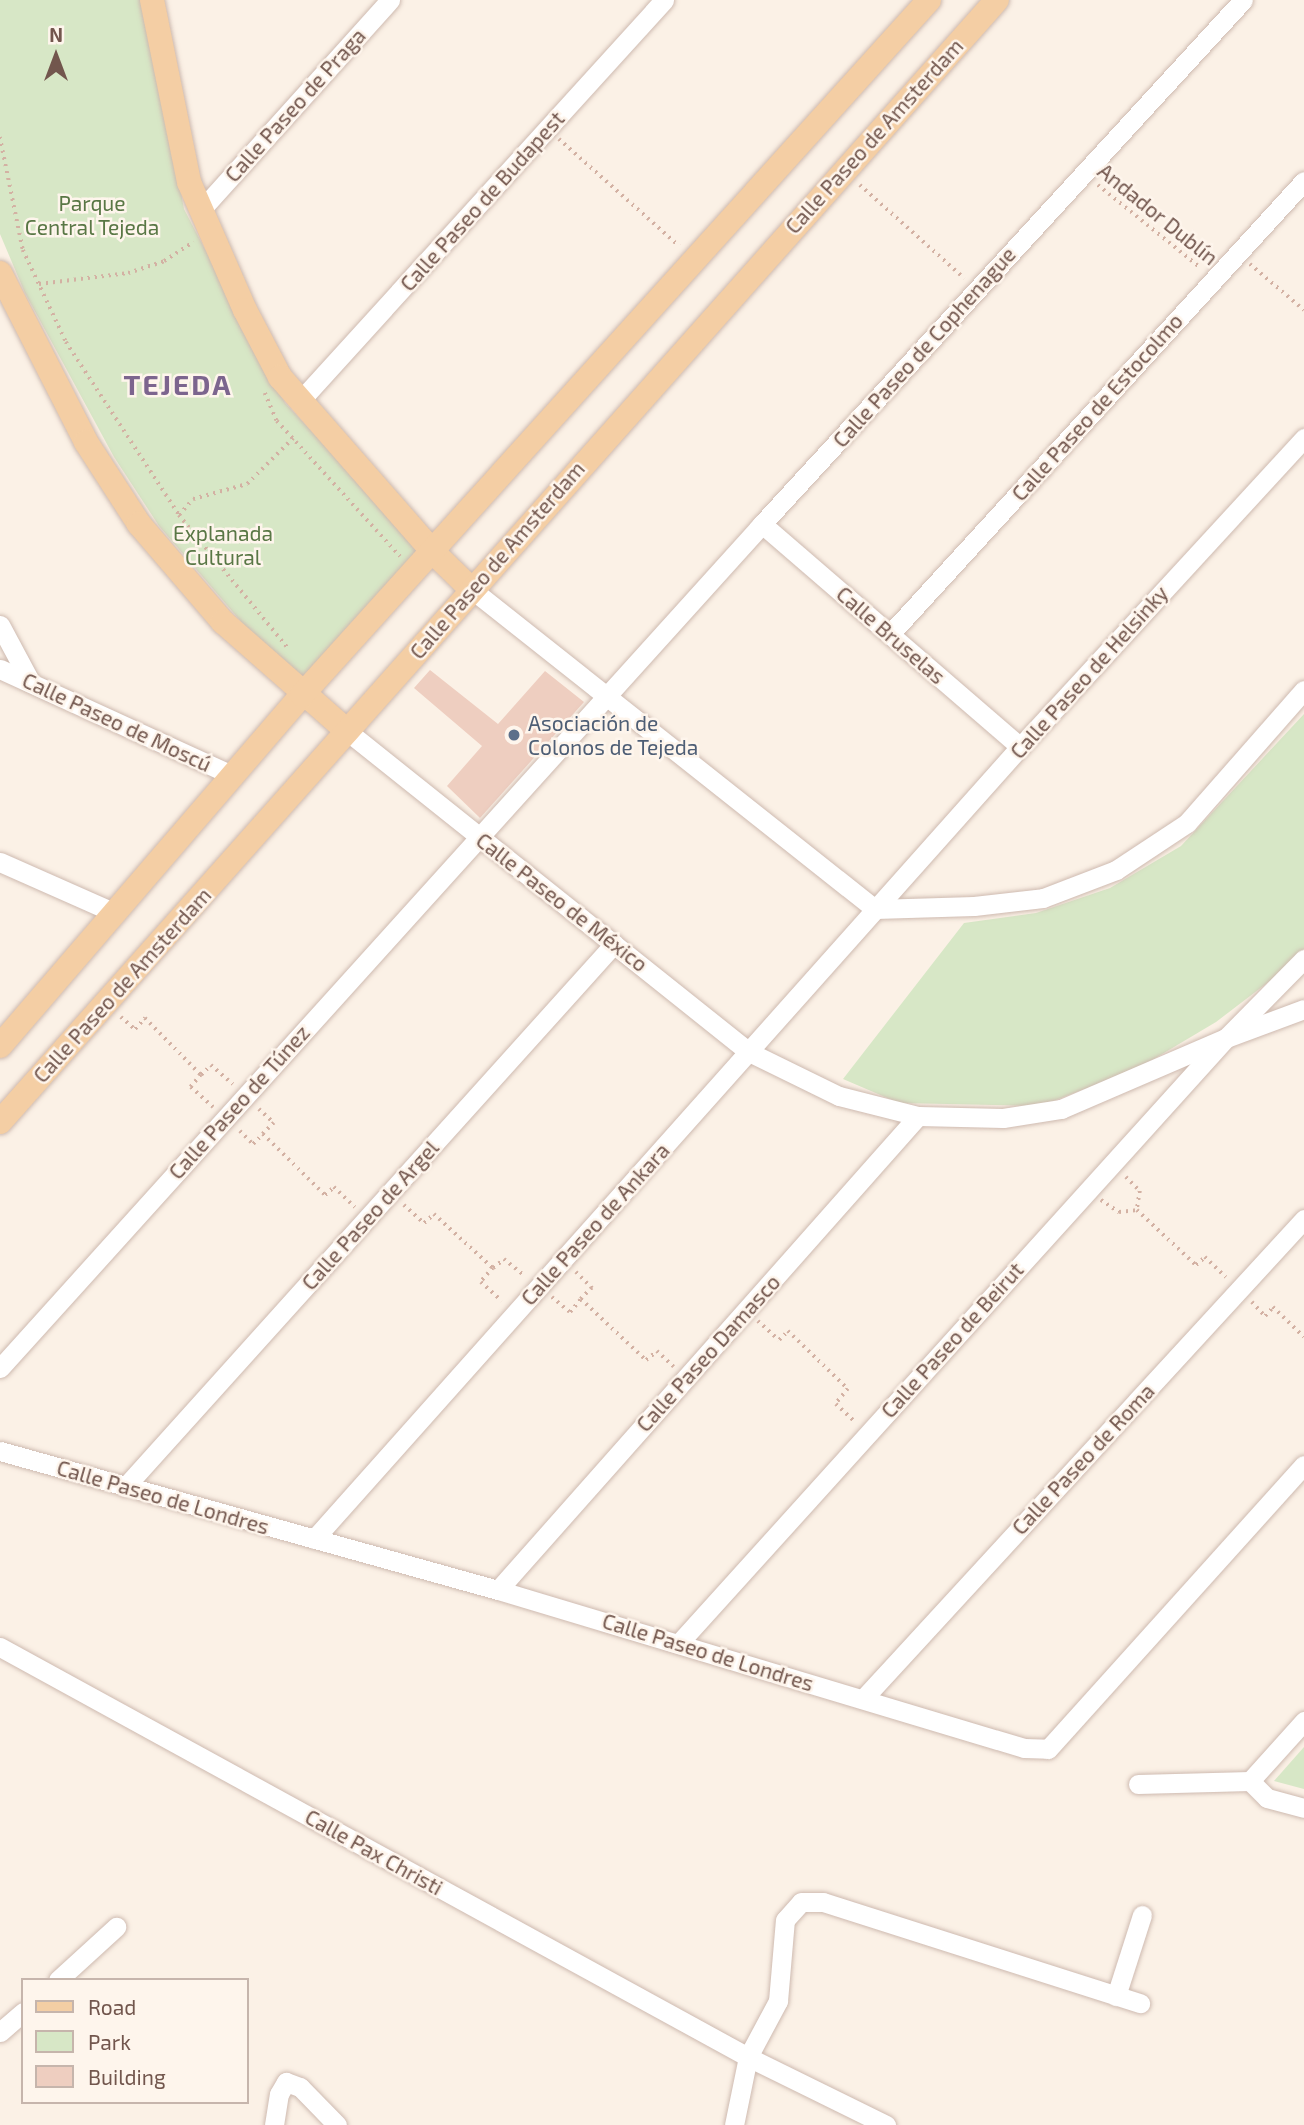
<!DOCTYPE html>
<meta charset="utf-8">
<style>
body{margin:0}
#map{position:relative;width:1304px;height:2125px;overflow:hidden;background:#fbf1e6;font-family:"Exo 2",sans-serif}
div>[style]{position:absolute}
.green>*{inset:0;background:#d7e7c6}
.building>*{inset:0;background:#eecec0}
.path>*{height:3.5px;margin-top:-1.75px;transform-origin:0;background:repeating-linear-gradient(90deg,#d3b1a3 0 2px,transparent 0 7px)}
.roads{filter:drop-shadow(0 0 2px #cebab0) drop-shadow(0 0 2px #cebab0)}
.minor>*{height:19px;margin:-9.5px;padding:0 9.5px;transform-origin:9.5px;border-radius:9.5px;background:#fff}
.major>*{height:24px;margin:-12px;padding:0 12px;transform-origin:12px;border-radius:12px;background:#f4cea4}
.dots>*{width:19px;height:19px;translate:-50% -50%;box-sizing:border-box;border:4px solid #fef5ec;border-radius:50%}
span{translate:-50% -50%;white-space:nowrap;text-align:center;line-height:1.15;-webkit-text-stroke:5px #fef5ec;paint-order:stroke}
.street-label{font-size:21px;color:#72564d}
.park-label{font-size:21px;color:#597745}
.service-label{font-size:21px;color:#4e5e75}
.left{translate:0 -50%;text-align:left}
.district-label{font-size:28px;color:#7c658e;font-weight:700;letter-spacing:2px}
.legend{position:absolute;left:21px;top:1978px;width:228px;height:126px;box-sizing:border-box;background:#fef5ec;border:2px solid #c6b5ac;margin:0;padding:9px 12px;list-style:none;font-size:21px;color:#72564d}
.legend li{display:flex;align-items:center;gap:14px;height:35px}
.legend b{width:35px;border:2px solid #c6b5ac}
.north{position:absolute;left:21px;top:21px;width:70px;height:70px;-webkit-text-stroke:5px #fef5ec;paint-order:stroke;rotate:0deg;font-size:19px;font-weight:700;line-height:28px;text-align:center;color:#72564d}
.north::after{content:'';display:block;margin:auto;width:24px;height:32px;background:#72564d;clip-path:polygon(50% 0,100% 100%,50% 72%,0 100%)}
</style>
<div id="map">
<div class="green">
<div style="clip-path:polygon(0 0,145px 0,184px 209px,285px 403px,422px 548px,300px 684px,262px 646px,159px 526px,114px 457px,25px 293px,0 234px)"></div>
<div style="clip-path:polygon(1304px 714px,1304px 949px,1279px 974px,1216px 1022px,1137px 1069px,1040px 1106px,899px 1103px,843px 1079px,964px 923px,1036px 913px,1110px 888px,1181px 846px)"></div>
<div style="clip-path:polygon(1304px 1747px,1304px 1789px,1274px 1781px)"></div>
</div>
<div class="building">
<div style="clip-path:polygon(430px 670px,498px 724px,545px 671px,584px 702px,480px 818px,447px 786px,482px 746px,414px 688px)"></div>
</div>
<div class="path">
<div style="left:0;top:137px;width:115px;rotate:78.5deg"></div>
<div style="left:23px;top:250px;width:102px;rotate:64.9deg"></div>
<div style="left:66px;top:342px;width:207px;rotate:56.8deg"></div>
<div style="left:179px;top:515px;width:172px;rotate:50.7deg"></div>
<div style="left:559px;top:139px;width:161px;rotate:41.7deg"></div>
<div style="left:860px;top:185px;width:140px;rotate:41.8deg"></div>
<div style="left:1098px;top:185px;width:132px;rotate:38.9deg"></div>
<div style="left:1250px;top:264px;width:71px;rotate:40.4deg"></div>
<div style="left:39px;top:284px;width:90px;rotate:-7deg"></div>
<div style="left:128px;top:273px;width:38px;rotate:-18deg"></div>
<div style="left:164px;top:261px;width:35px;rotate:-33deg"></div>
<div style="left:265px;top:393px;width:30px;rotate:67deg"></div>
<div style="left:277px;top:421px;width:183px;rotate:47.7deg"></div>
<div style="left:179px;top:515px;width:21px;rotate:-49deg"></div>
<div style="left:193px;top:499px;width:56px;rotate:-15.5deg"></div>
<div style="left:247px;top:484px;width:65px;rotate:-45deg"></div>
<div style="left:121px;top:1017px;width:18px;rotate:41deg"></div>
<div style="left:135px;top:1029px;width:15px;rotate:-48deg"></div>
<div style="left:145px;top:1018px;width:80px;rotate:45.5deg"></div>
<div style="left:201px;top:1075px;width:14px;rotate:-45deg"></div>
<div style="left:211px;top:1065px;width:29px;rotate:41deg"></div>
<div style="left:201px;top:1075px;width:16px;rotate:130deg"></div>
<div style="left:191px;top:1087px;width:30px;rotate:42deg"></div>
<div style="left:259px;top:1109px;width:21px;rotate:43deg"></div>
<div style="left:274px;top:1123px;width:16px;rotate:135deg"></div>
<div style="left:240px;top:1131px;width:18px;rotate:45deg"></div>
<div style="left:253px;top:1144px;width:14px;rotate:-45deg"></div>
<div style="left:263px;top:1134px;width:87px;rotate:44.5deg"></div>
<div style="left:325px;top:1195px;width:12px;rotate:-42deg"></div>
<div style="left:334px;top:1187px;width:29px;rotate:44deg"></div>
<div style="left:1126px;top:1177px;width:20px;rotate:45deg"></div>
<div style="left:1140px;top:1191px;width:19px;rotate:99deg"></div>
<div style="left:1137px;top:1210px;width:81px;rotate:43deg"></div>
<div style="left:1196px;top:1265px;width:12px;rotate:-42deg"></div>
<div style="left:1205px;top:1257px;width:29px;rotate:44deg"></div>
<div style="left:1101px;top:1200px;width:22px;rotate:34deg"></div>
<div style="left:1119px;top:1212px;width:18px;rotate:-6deg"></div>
<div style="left:404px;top:1205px;width:27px;rotate:42deg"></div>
<div style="left:424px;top:1223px;width:13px;rotate:-42deg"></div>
<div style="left:434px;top:1214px;width:80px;rotate:42.5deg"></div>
<div style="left:493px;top:1268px;width:14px;rotate:-39deg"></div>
<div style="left:504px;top:1259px;width:26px;rotate:39deg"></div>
<div style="left:493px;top:1268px;width:18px;rotate:131deg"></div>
<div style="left:481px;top:1282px;width:28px;rotate:42deg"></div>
<div style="left:576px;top:1272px;width:23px;rotate:45deg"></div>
<div style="left:592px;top:1288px;width:16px;rotate:135deg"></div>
<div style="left:581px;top:1299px;width:89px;rotate:43.2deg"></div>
<div style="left:646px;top:1360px;width:14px;rotate:-39deg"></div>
<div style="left:657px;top:1351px;width:23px;rotate:43deg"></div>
<div style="left:552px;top:1297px;width:23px;rotate:40deg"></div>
<div style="left:570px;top:1312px;width:17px;rotate:-50deg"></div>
<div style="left:1252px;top:1302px;width:19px;rotate:47deg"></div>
<div style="left:1265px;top:1316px;width:12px;rotate:-48deg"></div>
<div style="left:1273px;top:1307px;width:43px;rotate:44.1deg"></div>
<div style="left:758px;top:1321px;width:28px;rotate:42deg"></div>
<div style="left:779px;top:1340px;width:13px;rotate:-45deg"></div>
<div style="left:788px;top:1331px;width:83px;rotate:44deg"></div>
<div style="left:848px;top:1389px;width:19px;rotate:129deg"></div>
<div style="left:836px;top:1404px;width:25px;rotate:43deg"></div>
</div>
<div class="roads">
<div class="minor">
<div style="left:200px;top:211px;width:284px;rotate:-48deg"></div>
<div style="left:299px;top:402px;width:543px;rotate:-47.76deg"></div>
<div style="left:762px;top:524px;width:341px;rotate:40.8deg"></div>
<div style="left:470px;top:588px;width:517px;rotate:38.4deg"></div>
<div style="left:875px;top:909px;width:99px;rotate:-1.7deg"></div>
<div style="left:974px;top:906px;width:69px;rotate:-6.6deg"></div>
<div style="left:1043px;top:898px;width:78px;rotate:-21deg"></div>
<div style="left:1116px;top:870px;width:85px;rotate:-33.5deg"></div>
<div style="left:1187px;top:823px;width:177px;rotate:-48.7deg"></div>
<div style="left:0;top:625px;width:64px;rotate:61.8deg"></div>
<div style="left:891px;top:633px;width:612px;rotate:-47.58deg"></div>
<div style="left:0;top:669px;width:257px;rotate:24.6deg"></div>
<div style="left:347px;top:731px;width:514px;rotate:38.61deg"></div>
<div style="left:749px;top:1052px;width:100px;rotate:26.1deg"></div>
<div style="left:839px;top:1096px;width:81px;rotate:14.2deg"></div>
<div style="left:918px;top:1116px;width:85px;rotate:1.3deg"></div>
<div style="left:1003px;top:1118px;width:59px;rotate:-8.8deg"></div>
<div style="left:1061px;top:1109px;width:180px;rotate:-23.3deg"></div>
<div style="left:1226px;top:1038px;width:111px;rotate:-45.4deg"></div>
<div style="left:0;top:862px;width:126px;rotate:23.9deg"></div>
<div style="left:0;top:1368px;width:1137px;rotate:-47.92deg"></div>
<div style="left:762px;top:524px;width:711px;rotate:-47.45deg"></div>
<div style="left:0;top:1451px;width:517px;rotate:15.6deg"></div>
<div style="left:498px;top:1590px;width:549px;rotate:16.72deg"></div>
<div style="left:1024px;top:1748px;width:24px;rotate:2deg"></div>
<div style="left:1048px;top:1749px;width:382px;rotate:-48deg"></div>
<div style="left:125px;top:1487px;width:731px;rotate:-48deg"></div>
<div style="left:314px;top:1539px;width:1061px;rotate:-48.29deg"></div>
<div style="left:1020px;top:747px;width:420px;rotate:-47.4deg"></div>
<div style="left:498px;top:1590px;width:633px;rotate:-48.46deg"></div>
<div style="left:679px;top:1643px;width:816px;rotate:-47.88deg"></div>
<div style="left:1226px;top:1038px;width:83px;rotate:-20.4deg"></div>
<div style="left:0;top:1647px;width:853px;rotate:28.73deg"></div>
<div style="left:748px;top:2057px;width:154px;rotate:26.2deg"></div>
<div style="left:863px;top:1699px;width:652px;rotate:-47.42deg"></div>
<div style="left:1250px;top:1781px;width:81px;rotate:-48deg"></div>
<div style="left:1138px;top:1784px;width:112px;rotate:-1.5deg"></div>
<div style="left:1250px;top:1781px;width:24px;rotate:45deg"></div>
<div style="left:1267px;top:1798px;width:38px;rotate:15deg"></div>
<div style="left:58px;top:1980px;width:79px;rotate:-42.4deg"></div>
<div style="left:1116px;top:1996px;width:85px;rotate:-72.2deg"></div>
<div style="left:0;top:2032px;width:30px;rotate:-41deg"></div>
<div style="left:274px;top:2125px;width:31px;rotate:-81deg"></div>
<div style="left:279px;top:2094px;width:14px;rotate:-60deg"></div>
<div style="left:286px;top:2082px;width:15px;rotate:20deg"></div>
<div style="left:300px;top:2087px;width:53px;rotate:45.8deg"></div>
<div style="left:734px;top:2125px;width:69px;rotate:-78.4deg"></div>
<div style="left:748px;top:2057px;width:64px;rotate:-61.8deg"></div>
<div style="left:778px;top:2001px;width:81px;rotate:-85.1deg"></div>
<div style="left:785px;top:1920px;width:24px;rotate:-48deg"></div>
<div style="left:801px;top:1902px;width:22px"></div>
<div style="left:823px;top:1902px;width:333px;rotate:17.7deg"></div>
</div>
<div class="major">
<div style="left:152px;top:0;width:186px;rotate:78.5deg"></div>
<div style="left:189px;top:182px;width:140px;rotate:66.4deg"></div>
<div style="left:245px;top:310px;width:76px;rotate:62.4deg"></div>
<div style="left:280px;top:377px;width:232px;rotate:48.8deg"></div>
<div style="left:433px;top:552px;width:52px;rotate:44.2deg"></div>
<div style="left:0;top:273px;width:190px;rotate:63deg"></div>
<div style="left:86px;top:442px;width:98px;rotate:57.1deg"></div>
<div style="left:139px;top:524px;width:129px;rotate:49.4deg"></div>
<div style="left:223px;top:622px;width:165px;rotate:41.3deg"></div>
<div style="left:0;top:1046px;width:463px;rotate:-49.3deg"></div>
<div style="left:302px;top:695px;width:936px;rotate:-47.94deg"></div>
<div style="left:0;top:1122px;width:1501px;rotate:-48.38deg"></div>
</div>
</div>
<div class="dots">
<div style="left:514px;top:735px;background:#5c6f8a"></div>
</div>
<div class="street-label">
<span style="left:295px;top:105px;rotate:-48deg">Calle Paseo de Praga</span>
<span style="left:874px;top:136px;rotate:-48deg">Calle Paseo de Amsterdam</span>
<span style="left:482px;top:201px;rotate:-48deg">Calle Paseo de Budapest</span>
<span style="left:1158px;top:214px;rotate:39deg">Andador Dublín</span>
<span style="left:924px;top:347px;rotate:-48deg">Calle Paseo de Cophenague</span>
<span style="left:1097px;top:407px;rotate:-48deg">Calle Paseo de Estocolmo</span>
<span style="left:497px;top:560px;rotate:-49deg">Calle Paseo de Amsterdam</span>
<span style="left:891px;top:635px;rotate:41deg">Calle Bruselas</span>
<span style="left:1089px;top:672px;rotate:-48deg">Calle Paseo de Helsinky</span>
<span style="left:117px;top:722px;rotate:25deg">Calle Paseo de Moscú</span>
<span style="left:562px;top:902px;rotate:38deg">Calle Paseo de México</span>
<span style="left:122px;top:985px;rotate:-48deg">Calle Paseo de Amsterdam</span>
<span style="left:239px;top:1102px;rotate:-48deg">Calle Paseo de Túnez</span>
<span style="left:370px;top:1215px;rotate:-48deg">Calle Paseo de Argel</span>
<span style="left:595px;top:1224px;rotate:-48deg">Calle Paseo de Ankara</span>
<span style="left:952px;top:1340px;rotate:-48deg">Calle Paseo de Beirut</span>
<span style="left:708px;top:1353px;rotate:-48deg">Calle Paseo Damasco</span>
<span style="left:1083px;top:1459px;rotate:-47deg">Calle Paseo de Roma</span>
<span style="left:163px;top:1497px;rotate:16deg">Calle Paseo de Londres</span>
<span style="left:708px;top:1652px;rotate:17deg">Calle Paseo de Londres</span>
<span style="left:374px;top:1852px;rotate:29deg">Calle Pax Christi</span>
</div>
<div class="park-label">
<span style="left:92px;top:215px">Parque<br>Central Tejeda</span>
<span style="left:223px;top:545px">Explanada<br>Cultural</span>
</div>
<div class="service-label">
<span class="left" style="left:528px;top:735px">Asociación de<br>Colonos de Tejeda</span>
</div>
<div class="district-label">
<span style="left:178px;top:384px">TEJEDA</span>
</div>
<ul class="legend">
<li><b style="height:9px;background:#f4cea4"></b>Road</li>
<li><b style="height:19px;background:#d7e7c6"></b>Park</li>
<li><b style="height:19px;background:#eecec0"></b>Building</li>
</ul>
<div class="north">N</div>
</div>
